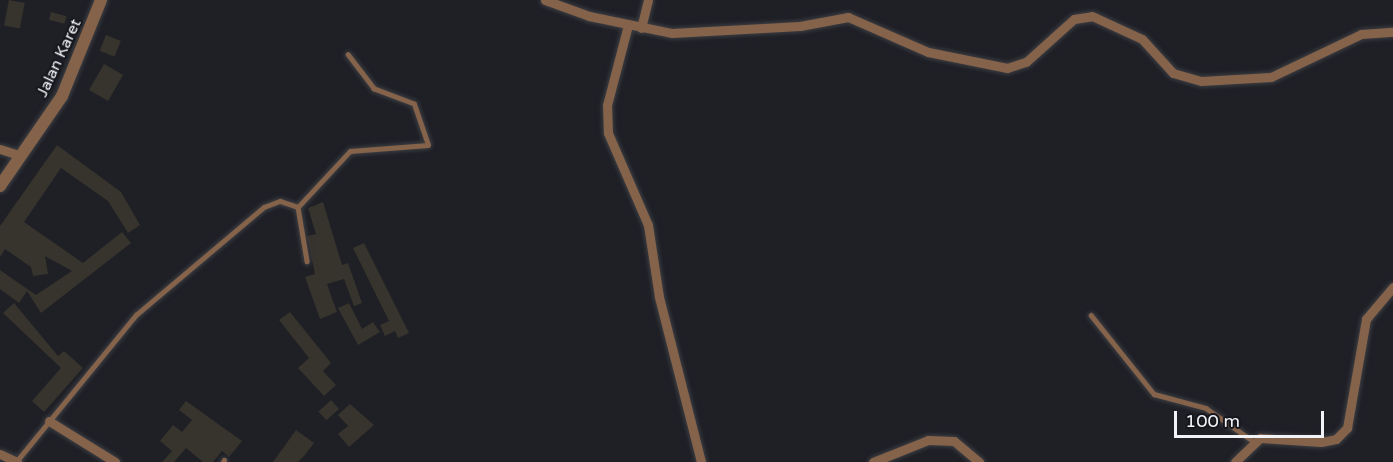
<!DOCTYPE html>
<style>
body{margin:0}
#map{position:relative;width:1393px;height:462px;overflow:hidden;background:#1f2026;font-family:"Varela Round",sans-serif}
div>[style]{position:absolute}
.building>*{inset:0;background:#37332d;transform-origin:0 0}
.roads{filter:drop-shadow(0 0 2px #3c3e43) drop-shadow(0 0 2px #3c3e43)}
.service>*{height:4.5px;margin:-2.25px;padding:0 2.25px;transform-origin:2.25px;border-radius:2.25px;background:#85624a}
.minor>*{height:9px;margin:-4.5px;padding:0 4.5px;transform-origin:4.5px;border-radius:4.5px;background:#85624a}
.tertiary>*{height:12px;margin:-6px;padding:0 6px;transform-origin:6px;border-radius:6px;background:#85624a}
span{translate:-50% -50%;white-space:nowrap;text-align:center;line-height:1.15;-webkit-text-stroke:4.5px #15171d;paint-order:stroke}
.street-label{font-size:16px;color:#f1f3f7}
.scale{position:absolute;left:1174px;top:411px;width:150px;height:27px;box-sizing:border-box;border:3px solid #f1f3f7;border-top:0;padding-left:8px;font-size:18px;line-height:21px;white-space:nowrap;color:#f1f3f7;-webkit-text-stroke:4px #15171d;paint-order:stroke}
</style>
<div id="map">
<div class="building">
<div style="left:9px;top:0;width:16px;height:26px;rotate:11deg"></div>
<div style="left:51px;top:12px;width:16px;height:8px;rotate:15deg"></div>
<div style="left:106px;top:35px;width:16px;height:17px;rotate:22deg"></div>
<div style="left:104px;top:64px;width:22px;height:30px;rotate:30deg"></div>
<div style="clip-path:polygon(57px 145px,121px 192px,140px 225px,128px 233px,108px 201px,61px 168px,24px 222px,83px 263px,122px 232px,131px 243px,41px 313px,27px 291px,19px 303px,0 289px,0 270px,36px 295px,72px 271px,45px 256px,48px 274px,33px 276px,31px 267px,5px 249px,0 257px,0 226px)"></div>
<div style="clip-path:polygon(323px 202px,342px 265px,348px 263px,362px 303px,354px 306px,344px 279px,327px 284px,337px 312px,320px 319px,305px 277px,315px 274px,307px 236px,316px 234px,308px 208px)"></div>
<div style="clip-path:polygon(364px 243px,409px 333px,398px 338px,395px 331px,385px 336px,380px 325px,389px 321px,353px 248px)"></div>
<div style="clip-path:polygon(14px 303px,58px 356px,64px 351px,83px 368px,44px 412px,32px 401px,61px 368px,3px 313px)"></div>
<div style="clip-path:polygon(349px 303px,362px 329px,373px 322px,380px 332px,358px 345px,338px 308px)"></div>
<div style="clip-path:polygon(290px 312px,331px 363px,323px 371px,336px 385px,324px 396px,298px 368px,309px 358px,279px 320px)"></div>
<div style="left:331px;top:400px;width:12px;height:17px;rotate:48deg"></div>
<div style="clip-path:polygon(186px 401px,242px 441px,229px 457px,222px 451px,213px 462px,203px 462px,186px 448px,174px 462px,162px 462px,172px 451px,160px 441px,173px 425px,182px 432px,192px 420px,179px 410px)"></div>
<div style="clip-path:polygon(350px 404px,374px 425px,349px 447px,338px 434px,348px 426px,338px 415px)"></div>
<div style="clip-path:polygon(296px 430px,314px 443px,304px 456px,298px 462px,273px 462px)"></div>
</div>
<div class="roads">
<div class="service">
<div style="left:298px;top:207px;width:76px;rotate:-47.1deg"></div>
<div style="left:350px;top:151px;width:78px;rotate:-4.4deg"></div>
<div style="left:428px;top:145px;width:43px;rotate:-108.9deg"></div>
<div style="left:414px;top:104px;width:43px;rotate:-159.4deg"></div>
<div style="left:374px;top:89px;width:43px;rotate:-127.4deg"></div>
<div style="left:1091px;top:315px;width:101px;rotate:51.4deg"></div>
<div style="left:1154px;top:394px;width:54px;rotate:15.1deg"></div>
<div style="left:1206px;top:408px;width:57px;rotate:35.1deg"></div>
<div style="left:16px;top:462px;width:190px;rotate:-50.8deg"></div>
<div style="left:136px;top:315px;width:167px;rotate:-40.2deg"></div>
<div style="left:264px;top:207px;width:17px;rotate:-21deg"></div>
<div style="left:280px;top:201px;width:19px;rotate:18deg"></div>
<div style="left:298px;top:207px;width:55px;rotate:80.5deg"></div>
<div style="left:223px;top:462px;width:2px;rotate:-63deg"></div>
</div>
<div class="minor">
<div style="left:545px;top:0;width:47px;rotate:20deg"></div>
<div style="left:589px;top:16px;width:85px;rotate:11.6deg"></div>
<div style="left:672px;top:33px;width:128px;rotate:-3.1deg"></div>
<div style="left:800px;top:26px;width:49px;rotate:-10.6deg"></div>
<div style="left:848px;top:17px;width:87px;rotate:23.6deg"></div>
<div style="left:928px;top:52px;width:81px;rotate:11.4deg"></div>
<div style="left:1007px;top:68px;width:20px;rotate:-18deg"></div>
<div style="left:1026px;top:62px;width:64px;rotate:-41.9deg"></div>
<div style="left:1074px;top:19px;width:18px;rotate:-9deg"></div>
<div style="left:1092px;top:16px;width:55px;rotate:24.7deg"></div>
<div style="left:1142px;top:39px;width:46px;rotate:47.6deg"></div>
<div style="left:1173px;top:73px;width:29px;rotate:16deg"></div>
<div style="left:1201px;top:81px;width:70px;rotate:-3.3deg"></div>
<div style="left:1271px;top:77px;width:100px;rotate:-25.5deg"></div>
<div style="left:1361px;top:34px;width:32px;rotate:-4deg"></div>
<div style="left:628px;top:25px;width:83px;rotate:104.7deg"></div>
<div style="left:607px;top:105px;width:28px;rotate:88deg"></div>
<div style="left:608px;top:133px;width:100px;rotate:66.5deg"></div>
<div style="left:648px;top:225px;width:73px;rotate:81.3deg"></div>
<div style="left:659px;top:297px;width:170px;rotate:75.7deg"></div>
<div style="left:641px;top:28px;width:29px;rotate:-76deg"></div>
<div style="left:0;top:149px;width:22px;rotate:18deg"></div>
<div style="left:49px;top:421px;width:78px;rotate:31.8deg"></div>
<div style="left:0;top:454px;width:19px;rotate:25deg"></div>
<div style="left:873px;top:462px;width:59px;rotate:-21.8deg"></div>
<div style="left:928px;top:440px;width:26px;rotate:2deg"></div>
<div style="left:954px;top:441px;width:33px;rotate:40deg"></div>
<div style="left:1235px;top:462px;width:35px;rotate:-44deg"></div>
<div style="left:1260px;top:438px;width:61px;rotate:3.8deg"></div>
<div style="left:1321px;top:442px;width:15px;rotate:-11deg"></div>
<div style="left:1336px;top:439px;width:16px;rotate:-45deg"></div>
<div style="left:1347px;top:428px;width:111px;rotate:-80.1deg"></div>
<div style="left:1366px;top:319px;width:42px;rotate:-49.8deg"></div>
</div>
<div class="tertiary">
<div style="left:0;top:186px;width:109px;rotate:-55.4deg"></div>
<div style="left:62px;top:96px;width:104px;rotate:-67.9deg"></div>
</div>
</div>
<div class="street-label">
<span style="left:59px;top:58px;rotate:-65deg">Jalan Karet</span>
</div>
<div class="scale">100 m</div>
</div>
